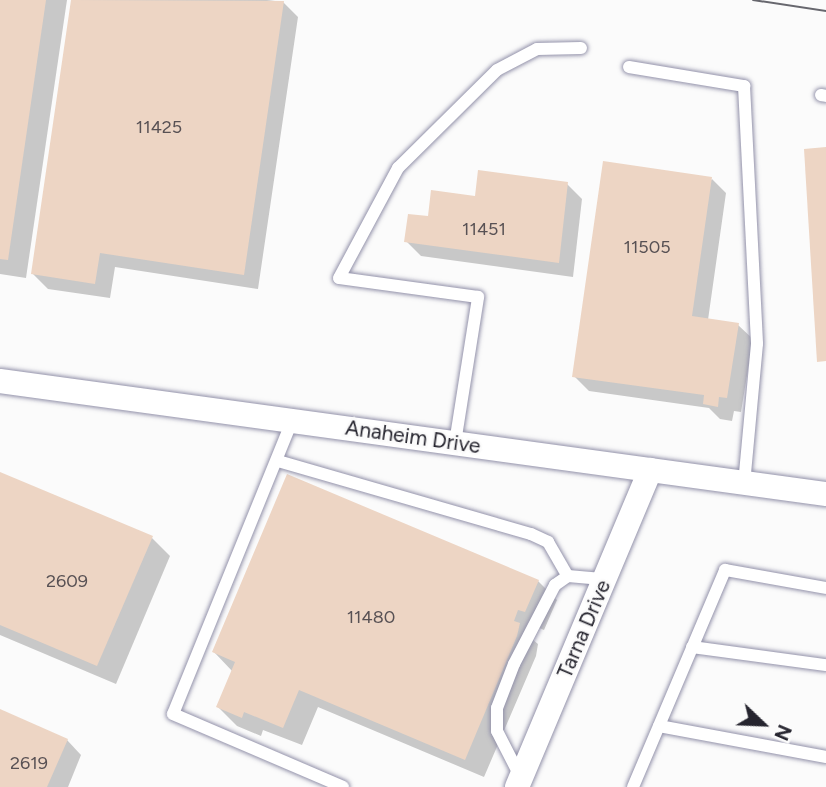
<!DOCTYPE html>
<style>
body{margin:0}
#map{position:relative;width:826px;height:787px;overflow:hidden;background:#fbfbfb;font-family:Figtree,sans-serif}
div>[style]{position:absolute}
.shadow>*{inset:0;background:#0003}
.building>*{inset:0;background:#edd5c4}
.roads{filter:drop-shadow(0 0 2px #9392aa) drop-shadow(0 0 2px #9392aa)}
.lane>*{height:12px;margin:-6px;padding:0 6px;transform-origin:6px;border-radius:6px;background:#fff}
.street>*{height:24px;margin:-12px;padding:0 12px;transform-origin:12px;border-radius:12px;background:#fff}
.tram>*{height:2px;margin:-1px;padding:0 1px;transform-origin:1px;border-radius:1px;background:#67676e}
span{translate:-50% -50%;white-space:nowrap;text-align:center;line-height:1.15;-webkit-text-stroke:5px #fbfbfb;paint-order:stroke}
.number-label{font-size:18px;color:#585154}
.number-label span{-webkit-text-stroke-width:0}
.street-label{font-size:21px;color:#26252f}
.north{position:absolute;left:728px;top:689px;width:70px;height:70px;-webkit-text-stroke:5px #fbfbfb;paint-order:stroke;rotate:113deg;font-size:19px;font-weight:700;line-height:28px;text-align:center;color:#26252f}
.north::after{content:'';display:block;margin:auto;width:24px;height:32px;background:#26252f;clip-path:polygon(50% 0,100% 100%,50% 72%,0 100%)}
</style>
<div id="map">
<div class="shadow">
<div style="clip-path:polygon(0 0,67px 0,26px 278px,0 274px)"></div>
<div style="clip-path:polygon(73px 0,267px 0,283px 2px,298px 17px,258px 289px,115px 267px,110px 298px,48px 289px,33px 274px)"></div>
<div style="clip-path:polygon(712px 179px,726px 193px,708px 320px,738px 325px,753px 339px,741px 412px,734px 411px,732px 421px,720px 419px,709px 408px,589px 391px,574px 376px)"></div>
<div style="clip-path:polygon(567px 184px,582px 199px,573px 277px,421px 256px,406px 241px,429px 218px,476px 198px)"></div>
<div style="clip-path:polygon(0 474px,152px 538px,170px 556px,116px 684px,0 635px)"></div>
<div style="clip-path:polygon(538px 581px,557px 600px,544px 630px,537px 627px,532px 639px,538px 644px,536px 656px,484px 777px,318px 707px,302px 745px,263px 730px,261px 736px,237px 726px,218px 707px,233px 672px,214px 652px)"></div>
<div style="clip-path:polygon(0 711px,67px 740px,81px 755px,68px 787px,0 787px)"></div>
</div>
<div class="building">
<div style="clip-path:polygon(0 0,46px 0,8px 260px,0 259px)"></div>
<div style="clip-path:polygon(71px 0,284px 1px,244px 275px,100px 253px,95px 284px,31px 274px)"></div>
<div style="clip-path:polygon(826px 147px,826px 361px,817px 362px,804px 149px)"></div>
<div style="clip-path:polygon(603px 161px,712px 177px,692px 316px,739px 323px,727px 398px,719px 397px,718px 407px,703px 404px,704px 395px,572px 377px)"></div>
<div style="clip-path:polygon(478px 170px,568px 182px,559px 263px,404px 242px,408px 214px,428px 216px,431px 190px,475px 196px)"></div>
<div style="clip-path:polygon(0 472px,153px 536px,97px 666px,0 625px)"></div>
<div style="clip-path:polygon(287px 474px,539px 580px,525px 612px,518px 610px,514px 621px,520px 623px,517px 636px,465px 760px,299px 690px,283px 728px,244px 712px,242px 718px,216px 707px,235px 662px,212px 652px)"></div>
<div style="clip-path:polygon(0 709px,68px 739px,47px 787px,0 787px)"></div>
</div>
<div class="roads">
<div class="lane">
<div style="left:629px;top:67px;width:117px;rotate:9.4deg"></div>
<div style="left:744px;top:86px;width:258px;rotate:87.1deg"></div>
<div style="left:757px;top:344px;width:140px;rotate:95.3deg"></div>
<div style="left:821px;top:95px;width:5px;rotate:11deg"></div>
<div style="left:292px;top:421px;width:316px;rotate:112.1deg"></div>
<div style="left:173px;top:714px;width:185px;rotate:23.2deg"></div>
<div style="left:455px;top:443px;width:148px;rotate:-81deg"></div>
<div style="left:478px;top:297px;width:140px;rotate:-172.2deg"></div>
<div style="left:339px;top:278px;width:125px;rotate:-61.8deg"></div>
<div style="left:398px;top:168px;width:139px;rotate:-44.7deg"></div>
<div style="left:497px;top:70px;width:45px;rotate:-27.7deg"></div>
<div style="left:537px;top:49px;width:44px;rotate:-1.3deg"></div>
<div style="left:278px;top:461px;width:263px;rotate:16.1deg"></div>
<div style="left:531px;top:534px;width:19px;rotate:25deg"></div>
<div style="left:548px;top:542px;width:39px;rotate:60deg"></div>
<div style="left:692px;top:647px;width:135px;rotate:7.7deg"></div>
<div style="left:659px;top:726px;width:170px;rotate:10.5deg"></div>
<div style="left:521px;top:778px;width:53px;rotate:-117.1deg"></div>
<div style="left:497px;top:731px;width:23px;rotate:-90deg"></div>
<div style="left:497px;top:708px;width:47px;rotate:-68.9deg"></div>
<div style="left:514px;top:664px;width:89px;rotate:-62.6deg"></div>
<div style="left:555px;top:585px;width:16px;rotate:-35deg"></div>
<div style="left:568px;top:576px;width:37px;rotate:5deg"></div>
<div style="left:633px;top:787px;width:236px;rotate:-67deg"></div>
<div style="left:725px;top:570px;width:103px;rotate:10.1deg"></div>
</div>
<div class="street">
<div style="left:0;top:381px;width:834px;rotate:7.79deg"></div>
<div style="left:517px;top:787px;width:344px;rotate:-67.2deg"></div>
</div>
</div>
<div class="tram">
<div style="left:753px;top:0;width:74px;rotate:8.6deg"></div>
</div>
<div class="number-label">
<span style="left:159px;top:127px">11425</span>
<span style="left:484px;top:229px">11451</span>
<span style="left:647px;top:247px">11505</span>
<span style="left:67px;top:581px">2609</span>
<span style="left:371px;top:617px">11480</span>
<span style="left:29px;top:763px">2619</span>
</div>
<div class="street-label">
<span style="left:413px;top:437px;rotate:8deg">Anaheim Drive</span>
<span style="left:584px;top:629px;rotate:-67deg">Tarna Drive</span>
</div>
<div class="north">N</div>
</div>
